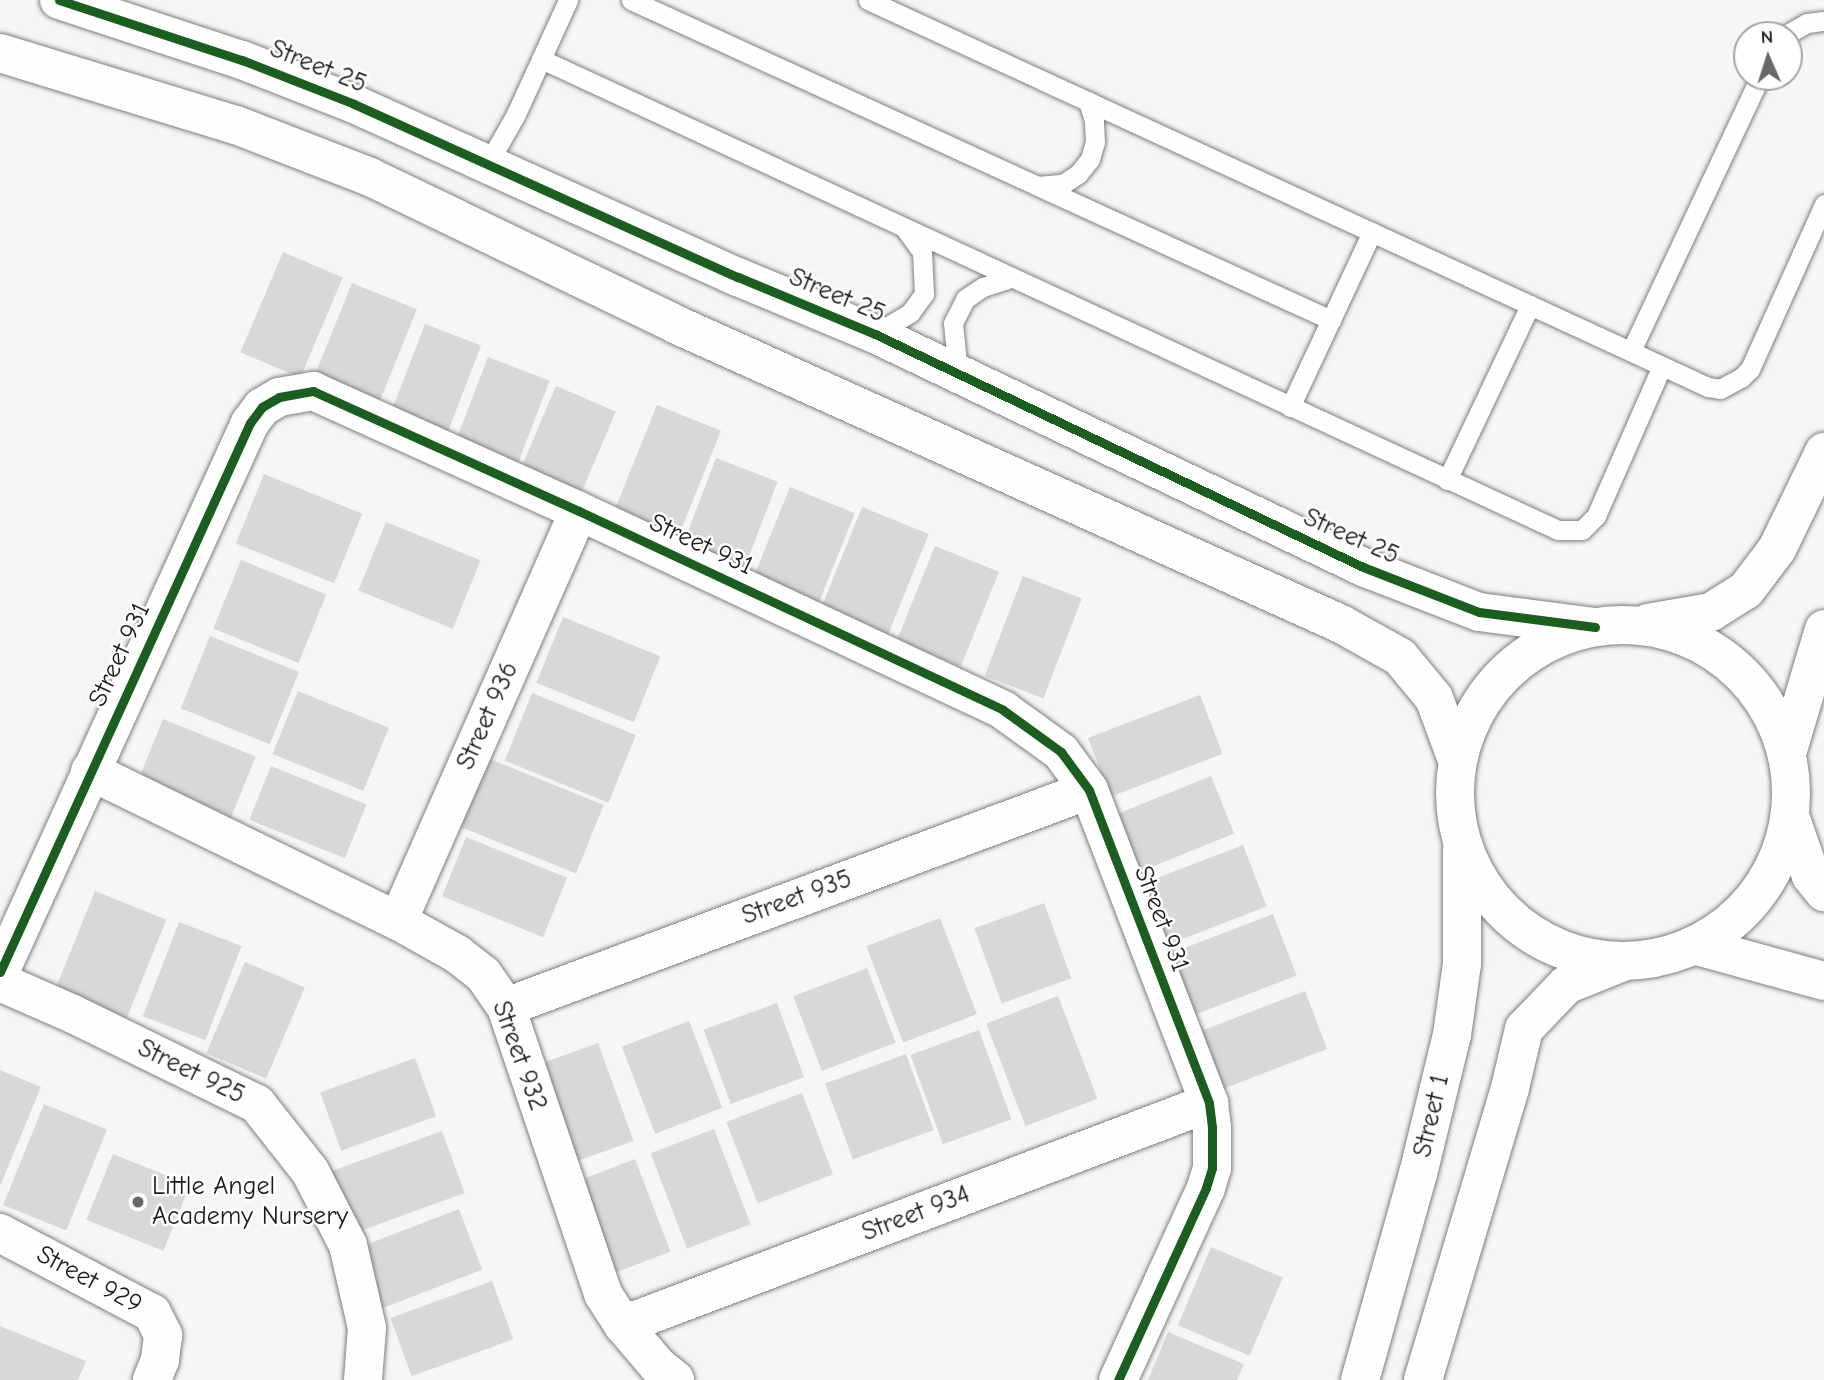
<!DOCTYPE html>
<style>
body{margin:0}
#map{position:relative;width:1824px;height:1380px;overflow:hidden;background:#f6f6f6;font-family:"Comic Neue",sans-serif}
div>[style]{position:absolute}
.building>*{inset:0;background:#d8d8d8;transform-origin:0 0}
.roads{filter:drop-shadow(0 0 2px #7e7e7e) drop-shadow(0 0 2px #7e7e7e)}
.service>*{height:19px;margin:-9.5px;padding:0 9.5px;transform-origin:9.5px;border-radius:9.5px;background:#fefefe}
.minor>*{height:38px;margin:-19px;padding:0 19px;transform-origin:19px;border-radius:19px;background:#fefefe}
.tertiary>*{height:38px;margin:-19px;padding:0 19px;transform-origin:19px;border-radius:19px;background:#fefefe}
.tertiary>.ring{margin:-19px;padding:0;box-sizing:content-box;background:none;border:38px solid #fefefe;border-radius:50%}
.cycleway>*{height:9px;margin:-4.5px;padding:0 4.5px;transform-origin:4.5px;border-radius:4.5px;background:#1b5e20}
.dots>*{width:19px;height:19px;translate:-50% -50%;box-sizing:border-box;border:4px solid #fff;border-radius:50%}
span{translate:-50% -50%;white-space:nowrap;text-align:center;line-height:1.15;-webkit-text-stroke:5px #fff;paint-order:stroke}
.street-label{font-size:26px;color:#1c1c1c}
.poi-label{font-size:26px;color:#1c1c1c}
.left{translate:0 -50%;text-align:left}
.north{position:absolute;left:1733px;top:21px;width:70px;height:70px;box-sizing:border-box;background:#fff;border:2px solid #a4a4a4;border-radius:50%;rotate:357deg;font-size:19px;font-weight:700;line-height:28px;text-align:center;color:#1c1c1c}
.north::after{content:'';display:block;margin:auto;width:24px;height:32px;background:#686868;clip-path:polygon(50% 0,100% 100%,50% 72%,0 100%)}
</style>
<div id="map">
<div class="building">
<div style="left:283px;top:252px;width:65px;height:109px;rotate:23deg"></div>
<div style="left:352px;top:283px;width:70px;height:110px;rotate:22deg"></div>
<div style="left:425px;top:324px;width:60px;height:101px;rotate:21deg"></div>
<div style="left:488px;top:357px;width:66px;height:97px;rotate:21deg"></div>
<div style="left:556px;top:386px;width:65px;height:100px;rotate:23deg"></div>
<div style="left:657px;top:405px;width:69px;height:114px;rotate:22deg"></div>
<div style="left:716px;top:458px;width:66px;height:102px;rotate:21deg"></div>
<div style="left:264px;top:474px;width:106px;height:75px;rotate:22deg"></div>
<div style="left:790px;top:487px;width:70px;height:100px;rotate:22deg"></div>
<div style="left:862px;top:507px;width:72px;height:116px;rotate:22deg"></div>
<div style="left:386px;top:522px;width:102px;height:74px;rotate:22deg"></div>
<div style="left:935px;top:546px;width:69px;height:102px;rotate:22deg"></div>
<div style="left:241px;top:560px;width:92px;height:74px;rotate:22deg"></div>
<div style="left:1023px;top:576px;width:63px;height:107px;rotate:21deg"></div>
<div style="left:563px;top:617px;width:105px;height:71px;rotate:22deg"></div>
<div style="left:210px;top:636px;width:96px;height:78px;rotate:22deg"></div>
<div style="left:298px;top:691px;width:98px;height:68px;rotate:22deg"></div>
<div style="left:532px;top:693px;width:112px;height:73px;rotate:22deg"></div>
<div style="left:1200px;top:695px;width:63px;height:120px;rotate:69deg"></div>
<div style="left:163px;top:719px;width:100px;height:68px;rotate:22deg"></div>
<div style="left:485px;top:757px;width:128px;height:74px;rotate:22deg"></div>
<div style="left:271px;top:766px;width:103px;height:58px;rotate:22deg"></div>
<div style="left:1211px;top:776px;width:62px;height:104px;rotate:68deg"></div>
<div style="left:466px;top:837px;width:109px;height:64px;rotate:22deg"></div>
<div style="left:1243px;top:845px;width:66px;height:109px;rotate:69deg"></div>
<div style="left:95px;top:891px;width:77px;height:110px;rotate:22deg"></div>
<div style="left:1044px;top:903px;width:80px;height:74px;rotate:70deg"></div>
<div style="left:1273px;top:914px;width:66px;height:111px;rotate:69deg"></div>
<div style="left:940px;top:918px;width:103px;height:79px;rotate:69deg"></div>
<div style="left:179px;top:922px;width:67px;height:101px;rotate:21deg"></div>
<div style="left:245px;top:962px;width:65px;height:99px;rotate:23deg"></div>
<div style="left:867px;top:968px;width:80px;height:79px;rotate:69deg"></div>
<div style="left:1305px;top:991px;width:62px;height:122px;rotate:69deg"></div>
<div style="left:1058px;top:996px;width:110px;height:77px;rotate:69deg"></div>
<div style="left:777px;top:1003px;width:79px;height:78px;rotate:70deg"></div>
<div style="left:689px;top:1021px;width:93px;height:72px;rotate:69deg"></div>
<div style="left:979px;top:1030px;width:95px;height:73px;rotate:70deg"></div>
<div style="left:598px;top:1043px;width:104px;height:63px;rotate:70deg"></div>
<div style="left:906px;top:1054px;width:81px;height:86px;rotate:70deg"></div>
<div style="left:415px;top:1058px;width:62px;height:101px;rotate:70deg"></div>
<div style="clip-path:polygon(0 1070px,41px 1087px,0 1186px)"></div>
<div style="left:802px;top:1093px;width:87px;height:81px;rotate:69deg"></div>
<div style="left:44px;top:1104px;width:68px;height:109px;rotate:22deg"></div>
<div style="left:714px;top:1129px;width:102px;height:68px;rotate:69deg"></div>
<div style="left:442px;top:1131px;width:66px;height:120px;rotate:70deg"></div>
<div style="left:113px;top:1154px;width:83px;height:71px;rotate:22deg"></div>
<div style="left:635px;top:1159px;width:99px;height:64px;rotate:69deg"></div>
<div style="left:459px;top:1209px;width:65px;height:108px;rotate:69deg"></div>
<div style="left:1211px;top:1247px;width:78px;height:85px;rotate:23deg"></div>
<div style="left:492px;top:1281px;width:62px;height:108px;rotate:70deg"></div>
<div style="clip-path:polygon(0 1326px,86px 1361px,78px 1380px,0 1380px)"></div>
<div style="clip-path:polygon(1168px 1332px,1244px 1364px,1237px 1380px,1148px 1380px)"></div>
</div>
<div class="roads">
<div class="service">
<div style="left:631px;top:0;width:770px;rotate:24.57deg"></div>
<div style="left:868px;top:0;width:925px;rotate:24.74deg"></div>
<div style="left:1708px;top:387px;width:12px;rotate:9deg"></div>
<div style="left:1720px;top:389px;width:24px;rotate:-28deg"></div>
<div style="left:1741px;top:378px;width:13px;rotate:-45deg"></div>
<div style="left:1750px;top:369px;width:181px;rotate:-65.8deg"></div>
<div style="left:1786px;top:35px;width:24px;rotate:-30deg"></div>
<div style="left:1807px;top:23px;width:17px;rotate:-7deg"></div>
<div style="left:541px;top:59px;width:1121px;rotate:24.85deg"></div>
<div style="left:1558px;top:530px;width:24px"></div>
<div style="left:1582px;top:530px;width:20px;rotate:-45deg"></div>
<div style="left:1596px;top:516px;width:164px;rotate:-66.3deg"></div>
<div style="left:487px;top:165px;width:56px;rotate:-60.3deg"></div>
<div style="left:515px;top:116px;width:128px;rotate:-65.4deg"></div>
<div style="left:1038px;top:186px;width:25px;rotate:-5deg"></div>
<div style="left:1063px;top:184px;width:18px;rotate:-34deg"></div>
<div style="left:1078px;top:174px;width:19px;rotate:-51deg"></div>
<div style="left:1090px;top:159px;width:18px;rotate:-74deg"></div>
<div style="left:1095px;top:142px;width:22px;rotate:-93deg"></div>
<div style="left:1094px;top:120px;width:20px;rotate:-108deg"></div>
<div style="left:875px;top:334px;width:41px;rotate:-31deg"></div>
<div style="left:910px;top:313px;width:24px;rotate:-54deg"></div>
<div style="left:924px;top:294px;width:42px;rotate:-92.7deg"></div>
<div style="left:922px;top:252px;width:27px;rotate:-126deg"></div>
<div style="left:1631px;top:351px;width:303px;rotate:-64.8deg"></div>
<div style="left:958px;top:373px;width:50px;rotate:-95.7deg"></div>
<div style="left:953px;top:323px;width:27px;rotate:-63deg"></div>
<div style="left:965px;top:299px;width:22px;rotate:-34deg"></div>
<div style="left:983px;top:287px;width:29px;rotate:-18deg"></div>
<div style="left:1290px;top:407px;width:193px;rotate:-64.9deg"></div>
<div style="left:1447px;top:480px;width:194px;rotate:-64.6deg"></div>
</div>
<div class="minor">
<div style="left:90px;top:771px;width:343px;rotate:26deg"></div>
<div style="left:398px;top:921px;width:68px;rotate:29.2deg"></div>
<div style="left:457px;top:954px;width:33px;rotate:38deg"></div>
<div style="left:483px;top:974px;width:40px;rotate:55.1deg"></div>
<div style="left:506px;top:1007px;width:303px;rotate:71.3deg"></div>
<div style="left:603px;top:1294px;width:37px;rotate:57deg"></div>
<div style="left:623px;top:1325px;width:54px;rotate:49.5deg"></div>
<div style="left:658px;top:1366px;width:22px;rotate:39deg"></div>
<div style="left:1791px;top:819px;width:60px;rotate:70.7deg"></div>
<div style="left:1811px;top:876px;width:21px;rotate:51deg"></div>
<div style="left:398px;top:921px;width:448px;rotate:-66.2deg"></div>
<div style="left:1697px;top:946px;width:132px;rotate:15.4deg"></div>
<div style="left:0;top:972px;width:603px;rotate:-65.52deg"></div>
<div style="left:250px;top:423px;width:20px;rotate:-53deg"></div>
<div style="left:262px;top:407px;width:20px;rotate:-30deg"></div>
<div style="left:279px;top:397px;width:35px;rotate:-10deg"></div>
<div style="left:313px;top:391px;width:292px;rotate:24.3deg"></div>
<div style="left:579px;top:511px;width:468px;rotate:25.1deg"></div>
<div style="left:1003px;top:710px;width:72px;rotate:35.9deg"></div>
<div style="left:1061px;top:752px;width:47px;rotate:53.6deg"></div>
<div style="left:1089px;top:790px;width:335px;rotate:69deg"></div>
<div style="left:1209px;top:1103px;width:25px;rotate:83deg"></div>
<div style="left:1212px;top:1128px;width:40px;rotate:90deg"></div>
<div style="left:1212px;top:1168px;width:21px;rotate:107deg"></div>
<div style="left:1206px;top:1188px;width:211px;rotate:114.6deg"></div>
<div style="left:0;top:982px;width:80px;rotate:23.7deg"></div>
<div style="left:73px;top:1014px;width:205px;rotate:26.1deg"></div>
<div style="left:257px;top:1104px;width:85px;rotate:51.7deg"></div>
<div style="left:310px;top:1171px;width:83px;rotate:62.8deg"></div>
<div style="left:348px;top:1245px;width:85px;rotate:77.1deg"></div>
<div style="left:367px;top:1328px;width:52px;rotate:94.4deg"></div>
<div style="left:506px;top:1007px;width:622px;rotate:-20.42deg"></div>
<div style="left:0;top:1233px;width:172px;rotate:27.8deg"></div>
<div style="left:152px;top:1313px;width:25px;rotate:63deg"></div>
<div style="left:163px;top:1335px;width:25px;rotate:97deg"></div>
<div style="left:160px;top:1360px;width:22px;rotate:112deg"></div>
<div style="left:623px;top:1325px;width:627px;rotate:-20.75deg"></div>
</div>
<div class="tertiary">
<div style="left:59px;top:0;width:193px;rotate:18.2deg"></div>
<div style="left:242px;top:60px;width:120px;rotate:21.4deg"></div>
<div style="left:354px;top:104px;width:421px;rotate:24.3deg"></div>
<div style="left:738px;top:277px;width:148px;rotate:22.6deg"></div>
<div style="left:875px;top:334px;width:541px;rotate:25.52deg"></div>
<div style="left:1363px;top:567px;width:124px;rotate:21.2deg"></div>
<div style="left:1479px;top:612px;width:117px;rotate:7.4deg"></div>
<div style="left:0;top:53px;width:247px;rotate:17deg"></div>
<div style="left:236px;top:125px;width:144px;rotate:21.2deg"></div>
<div style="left:370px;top:177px;width:341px;rotate:25.7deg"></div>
<div style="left:677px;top:325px;width:728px;rotate:24.24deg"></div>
<div style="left:1341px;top:624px;width:68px;rotate:29.2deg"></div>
<div style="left:1400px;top:657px;width:53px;rotate:50.3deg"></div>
<div style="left:1434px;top:698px;width:66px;rotate:69.6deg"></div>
<div style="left:1648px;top:623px;width:64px;rotate:-9.9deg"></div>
<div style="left:1711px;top:612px;width:41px;rotate:-32.2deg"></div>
<div style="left:1746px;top:590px;width:51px;rotate:-52.9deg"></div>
<div style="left:1777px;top:549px;width:108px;rotate:-64.1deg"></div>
<div class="ring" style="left:1455px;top:625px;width:298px;height:298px"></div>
<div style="left:1788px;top:750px;width:126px;rotate:-73.4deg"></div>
<div style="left:1360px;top:1380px;width:214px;rotate:-74.3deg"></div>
<div style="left:1418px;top:1174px;width:143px;rotate:-76.3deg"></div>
<div style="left:1452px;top:1035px;width:72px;rotate:-82deg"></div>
<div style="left:1462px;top:964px;width:114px;rotate:-90deg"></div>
<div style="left:1423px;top:1380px;width:305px;rotate:-73.4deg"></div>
<div style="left:1510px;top:1088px;width:61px;rotate:-76.7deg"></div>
<div style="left:1524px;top:1029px;width:61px;rotate:-46.3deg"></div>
<div style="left:1566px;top:985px;width:61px;rotate:-22deg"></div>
</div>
</div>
<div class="cycleway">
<div style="left:59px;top:0;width:193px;rotate:18.2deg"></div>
<div style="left:242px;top:60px;width:120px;rotate:21.4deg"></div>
<div style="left:354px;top:104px;width:421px;rotate:24.3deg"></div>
<div style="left:738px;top:277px;width:148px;rotate:22.6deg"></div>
<div style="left:875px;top:334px;width:541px;rotate:25.52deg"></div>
<div style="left:1363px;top:567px;width:124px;rotate:21.2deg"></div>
<div style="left:1479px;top:612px;width:117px;rotate:7.4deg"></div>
<div style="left:0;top:972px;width:603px;rotate:-65.52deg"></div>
<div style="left:250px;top:423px;width:20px;rotate:-53deg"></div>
<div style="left:262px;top:407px;width:20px;rotate:-30deg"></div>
<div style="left:279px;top:397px;width:35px;rotate:-10deg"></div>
<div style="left:313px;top:391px;width:292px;rotate:24.3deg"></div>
<div style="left:579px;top:511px;width:468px;rotate:25.1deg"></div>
<div style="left:1003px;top:710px;width:72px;rotate:35.9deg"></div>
<div style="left:1061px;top:752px;width:47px;rotate:53.6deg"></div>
<div style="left:1089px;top:790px;width:335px;rotate:69deg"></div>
<div style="left:1209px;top:1103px;width:25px;rotate:83deg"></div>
<div style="left:1212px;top:1128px;width:40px;rotate:90deg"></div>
<div style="left:1212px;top:1168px;width:21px;rotate:107deg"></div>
<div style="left:1206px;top:1188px;width:211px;rotate:114.6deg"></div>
</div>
<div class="dots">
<div style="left:138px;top:1202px;background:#686868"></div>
</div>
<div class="street-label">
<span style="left:318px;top:67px;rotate:22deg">Street 25</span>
<span style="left:837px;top:296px;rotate:23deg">Street 25</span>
<span style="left:1351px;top:537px;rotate:24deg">Street 25</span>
<span style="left:701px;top:545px;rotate:25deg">Street 931</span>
<span style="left:120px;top:655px;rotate:-65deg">Street 931</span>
<span style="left:488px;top:716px;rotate:-66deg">Street 936</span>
<span style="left:797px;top:898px;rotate:-20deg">Street 935</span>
<span style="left:1161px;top:919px;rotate:69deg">Street 931</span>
<span style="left:519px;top:1056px;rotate:70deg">Street 932</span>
<span style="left:191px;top:1072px;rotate:26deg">Street 925</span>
<span style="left:1432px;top:1116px;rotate:-77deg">Street 1</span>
<span style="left:916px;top:1214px;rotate:-21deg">Street 934</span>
<span style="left:89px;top:1280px;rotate:28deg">Street 929</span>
</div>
<div class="poi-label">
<span class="left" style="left:152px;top:1202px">Little Angel<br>Academy Nursery</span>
</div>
<div class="north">N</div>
</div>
